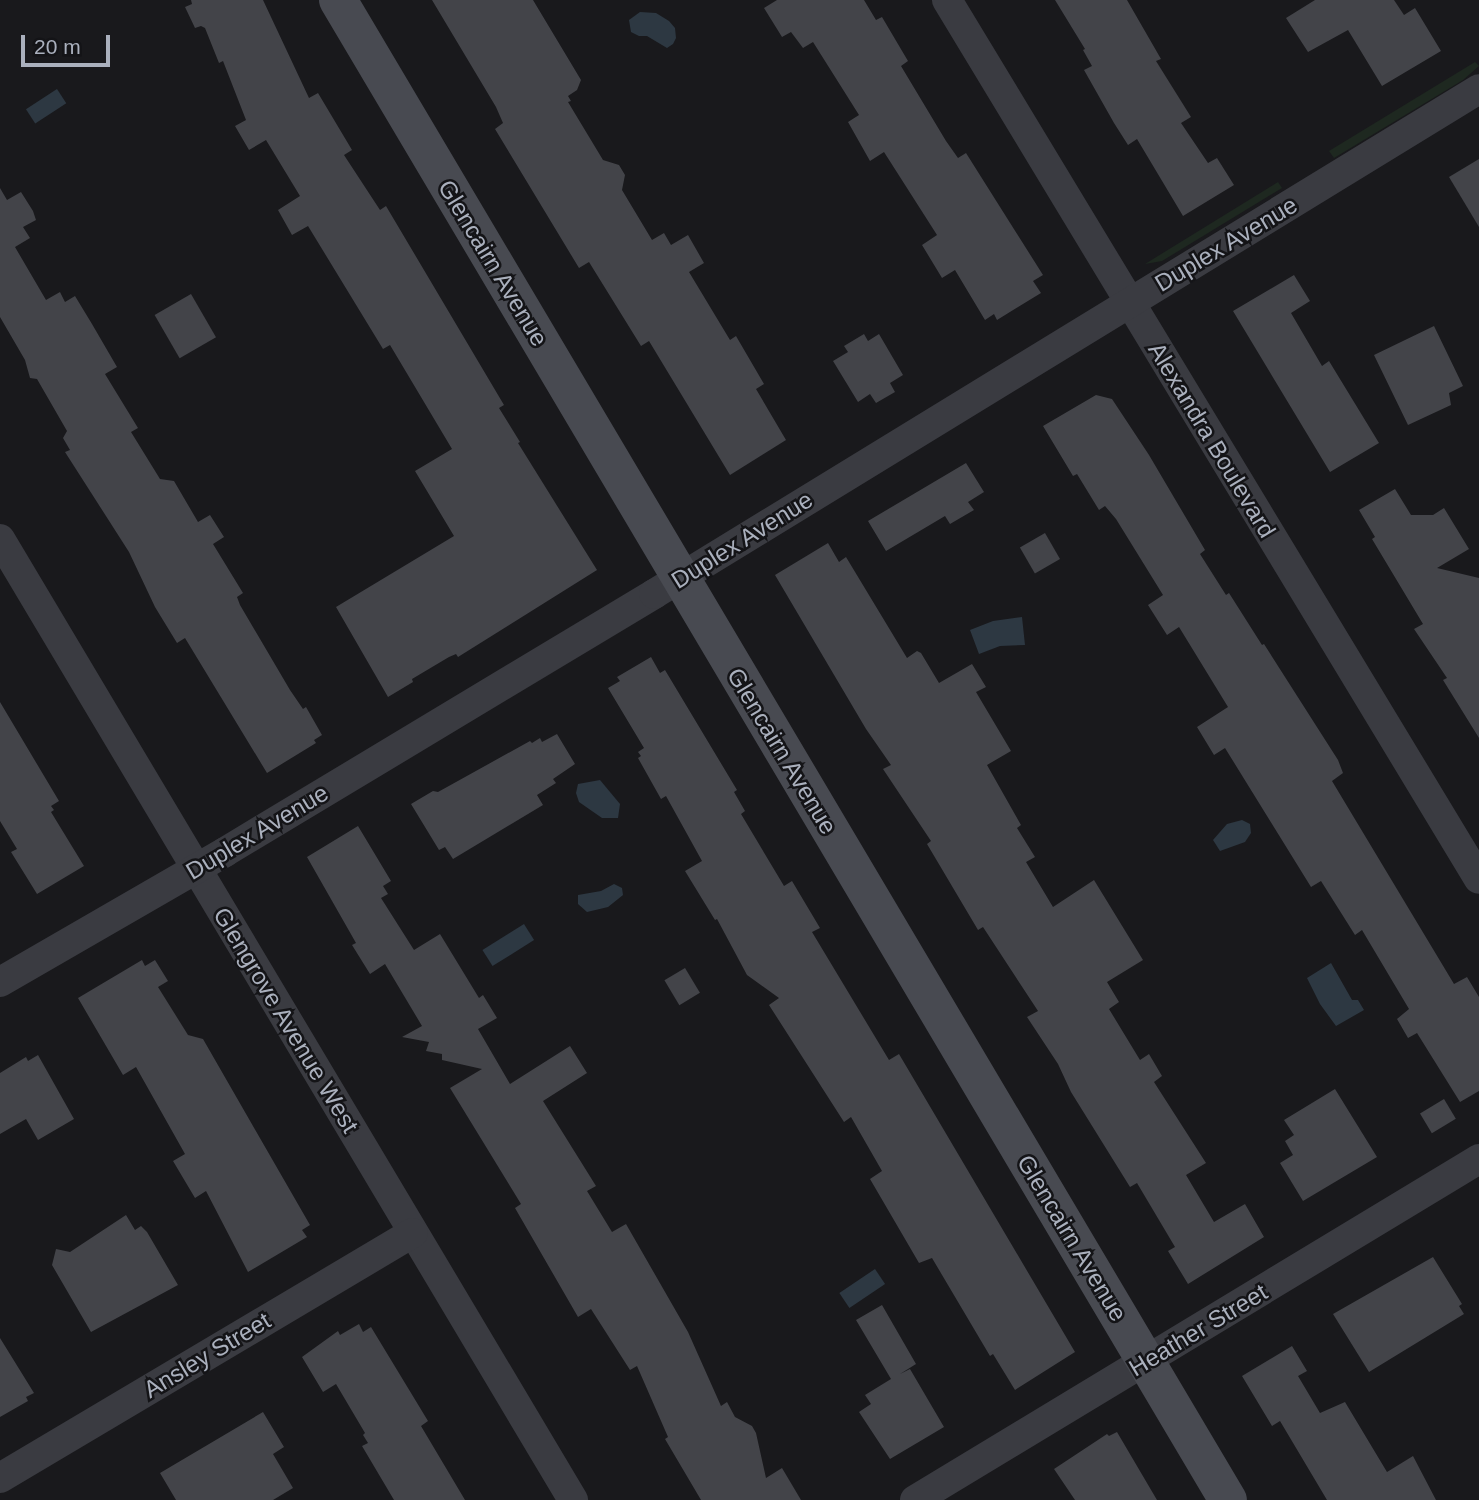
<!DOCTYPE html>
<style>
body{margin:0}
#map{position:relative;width:1479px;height:1500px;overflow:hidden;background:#19191c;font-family:Helvetica,sans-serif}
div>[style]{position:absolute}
.green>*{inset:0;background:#1e2820}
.water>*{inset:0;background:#2d3842;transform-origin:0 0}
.building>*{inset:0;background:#434449;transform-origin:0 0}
.street>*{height:30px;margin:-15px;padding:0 15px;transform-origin:15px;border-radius:15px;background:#3a3b41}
.secondary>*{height:38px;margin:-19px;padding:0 19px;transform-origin:19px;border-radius:19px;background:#484a51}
span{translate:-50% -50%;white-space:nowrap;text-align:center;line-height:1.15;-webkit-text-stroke:5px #141417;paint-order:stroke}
.street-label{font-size:24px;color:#aab0bd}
.scale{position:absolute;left:21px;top:35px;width:89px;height:32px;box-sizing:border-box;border:4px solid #aab0bd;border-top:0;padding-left:9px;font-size:21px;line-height:24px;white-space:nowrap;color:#aab0bd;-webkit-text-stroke:5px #141417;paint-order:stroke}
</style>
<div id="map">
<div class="green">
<div style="clip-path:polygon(1475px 62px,1479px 66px,1463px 80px,1334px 158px,1329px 151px)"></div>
<div style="clip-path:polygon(1278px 182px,1282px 188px,1162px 261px,1145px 264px)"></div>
</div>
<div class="water">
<div style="clip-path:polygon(640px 12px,656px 13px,669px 21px,675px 28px,676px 38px,673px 44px,667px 48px,647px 36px,639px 36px,631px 32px,629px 20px)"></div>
<div style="left:57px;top:89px;width:17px;height:37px;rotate:57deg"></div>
<div style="clip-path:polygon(1022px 617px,1025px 645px,1000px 646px,979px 654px,970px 630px,993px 621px)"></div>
<div style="clip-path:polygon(600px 780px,620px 804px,618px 818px,602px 818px,579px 802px,576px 793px,578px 784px)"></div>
<div style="clip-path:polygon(1242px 820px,1250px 824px,1251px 833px,1245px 842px,1220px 851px,1213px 840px,1227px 824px)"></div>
<div style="clip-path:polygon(614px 884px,622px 888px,623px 895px,608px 907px,587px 912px,578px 904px,578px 895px,601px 891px)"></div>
<div style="left:524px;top:924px;width:19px;height:49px;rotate:58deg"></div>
<div style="clip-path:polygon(1331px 963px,1352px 1000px,1358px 1000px,1364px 1010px,1336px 1026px,1320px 1004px,1307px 978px)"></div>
<div style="left:875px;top:1269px;width:18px;height:43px;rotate:56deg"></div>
</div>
<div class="building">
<div style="clip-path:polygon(191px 0,263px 0,309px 98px,318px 93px,352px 150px,344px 155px,380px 210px,386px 206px,504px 405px,499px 408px,520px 442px,518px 443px,597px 570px,458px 657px,456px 654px,449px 657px,412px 679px,413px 682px,388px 697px,336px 607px,454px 536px,415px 471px,452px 449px,390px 345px,383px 349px,308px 226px,292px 235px,278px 210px,300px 196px,266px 140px,249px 150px,235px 126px,246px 120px,223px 61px,219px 63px,205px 28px,201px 26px,195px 28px,185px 7px,192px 4px)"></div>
<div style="clip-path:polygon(432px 0,533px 0,581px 80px,577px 90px,568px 96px,571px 101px,568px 102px,603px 160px,619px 165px,625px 175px,622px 190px,652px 240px,664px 233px,671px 245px,688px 235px,704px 263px,689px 272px,730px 340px,736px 336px,764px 384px,756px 389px,786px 440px,730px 475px,649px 341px,641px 346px,589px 262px,579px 268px,495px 129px,503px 123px,496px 107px)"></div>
<div style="clip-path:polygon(777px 0,864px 0,876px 20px,882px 17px,908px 61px,901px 66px,946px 141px,958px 158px,966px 153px,1043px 275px,1033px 281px,1041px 293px,997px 320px,994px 314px,985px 320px,955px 270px,942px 278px,922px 245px,937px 235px,884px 152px,870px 161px,848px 122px,859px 115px,813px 42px,803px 48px,791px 32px,782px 37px,764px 8px)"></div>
<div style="clip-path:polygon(1055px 0,1127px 0,1161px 59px,1156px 61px,1191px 117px,1181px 123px,1208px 163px,1217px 158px,1234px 185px,1183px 216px,1137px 139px,1128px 145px,1114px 123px,1084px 70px,1092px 66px,1083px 50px,1085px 49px)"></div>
<div style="clip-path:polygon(1315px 0,1394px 0,1404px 15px,1415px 8px,1441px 51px,1382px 86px,1348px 30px,1308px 52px,1286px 18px)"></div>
<div style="clip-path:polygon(1479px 159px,1479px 227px,1449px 177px)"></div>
<div style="clip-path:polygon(0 188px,7px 200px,21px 192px,33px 211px,36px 220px,23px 227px,30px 238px,15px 247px,46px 300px,60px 292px,65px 302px,75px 296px,92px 324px,117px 367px,105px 374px,138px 428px,131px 432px,160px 479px,174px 481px,198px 522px,210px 515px,224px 537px,213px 544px,243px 593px,237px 597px,240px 605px,290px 690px,303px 709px,306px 707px,322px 735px,314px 740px,316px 743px,267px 773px,185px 638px,177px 643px,155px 607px,129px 552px,65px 452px,70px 450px,63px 438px,67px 431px,37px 379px,30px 378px,25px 360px,0 317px)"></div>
<div style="clip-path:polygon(1294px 275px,1310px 301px,1291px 313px,1322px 366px,1329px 361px,1379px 443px,1330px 472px,1233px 311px)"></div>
<div style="left:191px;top:294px;width:50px;height:42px;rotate:60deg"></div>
<div style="clip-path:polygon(1434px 326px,1463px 386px,1449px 393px,1451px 405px,1408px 425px,1374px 355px)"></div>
<div style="clip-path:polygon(864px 334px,868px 341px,879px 334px,903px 375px,890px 383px,895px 392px,876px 403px,870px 394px,858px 402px,833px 361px,848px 352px,844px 346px)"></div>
<div style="clip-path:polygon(1096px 395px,1112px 399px,1149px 455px,1205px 550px,1200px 554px,1226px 595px,1229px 593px,1262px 645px,1264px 644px,1338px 760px,1343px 773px,1332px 781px,1454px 984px,1467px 977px,1479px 997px,1479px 1091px,1460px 1102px,1417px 1033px,1408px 1038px,1397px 1019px,1409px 1009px,1362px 930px,1355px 935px,1321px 881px,1311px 887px,1225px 748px,1214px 755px,1197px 727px,1228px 707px,1179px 627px,1167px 635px,1148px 605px,1163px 595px,1116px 519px,1105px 506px,1099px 510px,1077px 474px,1073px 476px,1043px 426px)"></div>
<div style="clip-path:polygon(966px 463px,984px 492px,968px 502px,974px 510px,950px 524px,945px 516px,886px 551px,868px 521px)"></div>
<div style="clip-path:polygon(1395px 489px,1411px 515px,1433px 515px,1444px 508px,1469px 549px,1437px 568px,1479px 578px,1479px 738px,1443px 680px,1447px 678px,1414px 629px,1423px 624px,1372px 539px,1375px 537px,1359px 510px)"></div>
<div style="left:1045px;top:533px;width:30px;height:29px;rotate:60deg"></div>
<div style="clip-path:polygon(828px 543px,839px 562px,846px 557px,907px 658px,917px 651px,921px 653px,939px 683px,972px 664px,986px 687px,976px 692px,1011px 751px,987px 765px,1021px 825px,1017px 828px,1035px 857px,1026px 862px,1053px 907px,1094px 880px,1143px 960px,1107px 982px,1119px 1002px,1109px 1009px,1140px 1060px,1149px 1054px,1162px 1076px,1154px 1082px,1206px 1163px,1186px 1175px,1214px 1222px,1245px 1204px,1264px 1237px,1188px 1284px,1168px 1251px,1175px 1247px,1137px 1183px,1130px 1187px,1071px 1092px,1058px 1064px,1027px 1017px,1038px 1011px,983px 927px,978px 930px,927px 844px,931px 841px,883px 769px,891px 765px,866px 729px,775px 575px)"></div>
<div style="clip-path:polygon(651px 657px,660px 673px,665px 670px,737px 790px,734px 792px,745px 811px,741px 814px,784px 886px,792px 881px,820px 928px,812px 932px,889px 1060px,899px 1054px,1075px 1352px,1015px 1390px,993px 1354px,990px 1356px,932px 1258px,919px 1263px,870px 1179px,882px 1171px,851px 1117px,844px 1122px,769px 1005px,779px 998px,747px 975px,717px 919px,715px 920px,685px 871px,702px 861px,666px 796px,661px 799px,638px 758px,641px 756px,638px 752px,644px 748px,608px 688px,620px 681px,617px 677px)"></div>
<div style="clip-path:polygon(0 702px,59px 801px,51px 806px,54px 810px,51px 812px,84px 866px,37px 894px,11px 852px,17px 849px,0 821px)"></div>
<div style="clip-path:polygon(557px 734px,575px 764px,553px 779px,556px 783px,537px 795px,543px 805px,453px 859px,445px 847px,439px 850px,411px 804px,433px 791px,438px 792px,530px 741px,532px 743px,540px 738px,542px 742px)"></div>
<div style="clip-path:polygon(358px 826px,391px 881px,383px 886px,388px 894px,381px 898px,414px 950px,440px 934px,479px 998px,483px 995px,497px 1018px,478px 1029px,510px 1084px,570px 1046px,587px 1073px,543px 1101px,596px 1186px,587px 1191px,612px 1232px,626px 1224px,688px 1332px,721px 1406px,727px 1402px,735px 1417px,752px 1426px,756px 1433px,766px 1478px,782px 1468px,801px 1500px,701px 1500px,665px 1439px,668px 1437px,637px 1366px,630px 1370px,591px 1309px,578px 1317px,515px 1208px,521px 1204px,450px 1088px,482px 1069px,442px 1060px,442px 1054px,426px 1051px,429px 1042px,402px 1037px,422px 1026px,385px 964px,370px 974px,352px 945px,356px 943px,307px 857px)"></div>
<div style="clip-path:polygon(142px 960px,145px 966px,155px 960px,168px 981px,158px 987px,188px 1035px,203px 1039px,310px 1225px,302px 1230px,307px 1237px,248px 1272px,206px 1191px,195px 1198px,173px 1161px,185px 1154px,136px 1067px,123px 1075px,78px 998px)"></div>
<div style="left:685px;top:968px;width:29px;height:24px;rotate:59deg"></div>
<div style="clip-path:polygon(38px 1055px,74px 1119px,38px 1140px,26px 1119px,0 1134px,0 1073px,26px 1057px,28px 1061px)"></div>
<div style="clip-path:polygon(1335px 1089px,1377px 1157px,1303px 1201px,1280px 1163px,1293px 1155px,1285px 1141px,1294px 1135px,1284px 1120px)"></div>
<div style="left:1444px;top:1099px;width:23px;height:28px;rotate:59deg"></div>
<div style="clip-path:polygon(126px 1215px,135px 1230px,141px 1226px,147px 1232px,178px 1285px,91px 1332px,52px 1265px,56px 1249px,70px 1252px)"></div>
<div style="clip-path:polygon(1433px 1257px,1462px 1304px,1459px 1306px,1464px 1314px,1369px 1372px,1333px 1314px)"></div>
<div style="clip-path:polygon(882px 1305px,916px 1364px,900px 1374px,910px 1369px,944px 1427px,890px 1459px,859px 1412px,871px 1404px,865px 1395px,891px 1379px,856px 1320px)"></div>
<div style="clip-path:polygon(359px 1324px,363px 1332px,371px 1327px,428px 1421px,421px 1426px,465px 1500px,394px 1500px,362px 1446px,368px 1443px,363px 1435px,365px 1433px,336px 1384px,323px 1392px,302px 1357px,338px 1331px,340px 1335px)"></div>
<div style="clip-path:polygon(0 1338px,34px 1393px,26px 1397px,28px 1401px,0 1417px)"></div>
<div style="clip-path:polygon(1292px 1346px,1307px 1371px,1298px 1376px,1320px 1413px,1345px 1402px,1387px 1472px,1413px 1456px,1436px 1500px,1327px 1500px,1280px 1421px,1272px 1426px,1242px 1376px)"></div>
<div style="clip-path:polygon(263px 1412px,284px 1447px,273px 1454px,293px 1488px,273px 1500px,176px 1500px,160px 1473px)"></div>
<div style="clip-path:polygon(1117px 1432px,1157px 1500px,1075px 1500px,1054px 1469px,1107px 1434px,1109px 1436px)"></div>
</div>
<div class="street">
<div style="left:947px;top:0;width:1027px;rotate:58.82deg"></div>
<div style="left:0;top:539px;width:1119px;rotate:59.19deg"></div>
<div style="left:0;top:982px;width:260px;rotate:-30deg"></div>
<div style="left:225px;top:852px;width:501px;rotate:-31.02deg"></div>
<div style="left:654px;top:594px;width:967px;rotate:-31.47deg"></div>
<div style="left:0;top:1478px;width:480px;rotate:-30.7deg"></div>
<div style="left:915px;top:1500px;width:659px;rotate:-31.16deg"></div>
</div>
<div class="secondary">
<div style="left:338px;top:0;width:1744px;rotate:59.32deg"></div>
</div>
<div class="street-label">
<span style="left:1226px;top:244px;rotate:-31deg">Duplex Avenue</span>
<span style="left:493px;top:263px;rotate:59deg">Glencairn Avenue</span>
<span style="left:1212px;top:440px;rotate:59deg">Alexandra Boulevard</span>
<span style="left:742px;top:540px;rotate:-32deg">Duplex Avenue</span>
<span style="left:782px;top:751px;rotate:59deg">Glencairn Avenue</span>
<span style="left:257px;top:832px;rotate:-31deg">Duplex Avenue</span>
<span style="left:286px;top:1020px;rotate:59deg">Glengrove Avenue West</span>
<span style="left:1072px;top:1238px;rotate:59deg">Glencairn Avenue</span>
<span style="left:1198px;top:1330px;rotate:-31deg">Heather Street</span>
<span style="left:207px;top:1355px;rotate:-31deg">Ansley Street</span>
</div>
<div class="scale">20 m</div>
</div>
